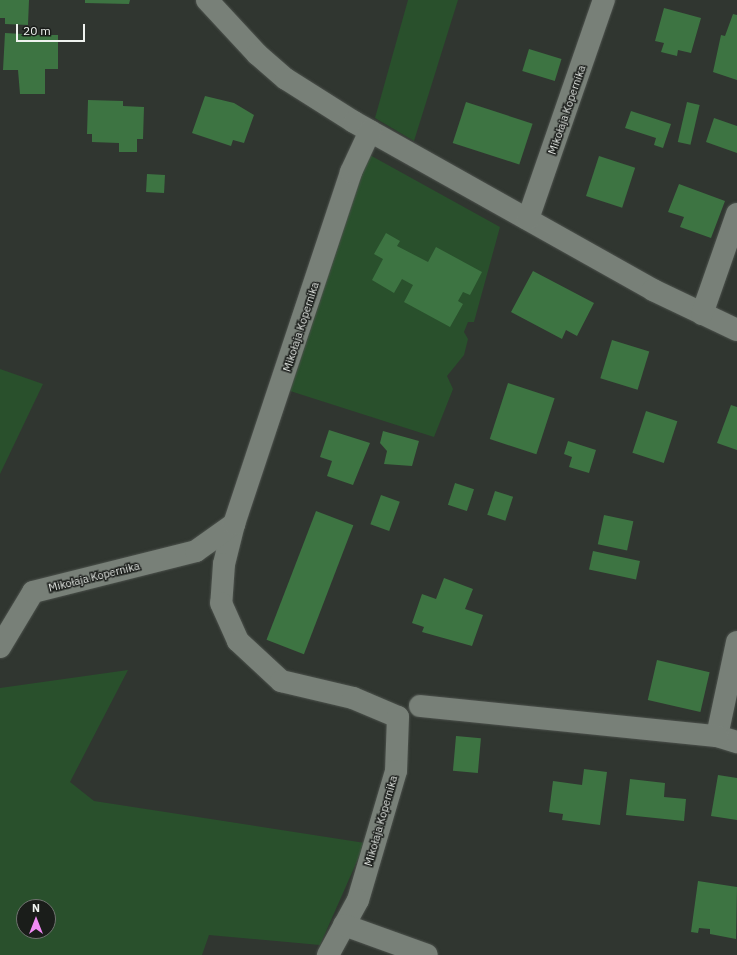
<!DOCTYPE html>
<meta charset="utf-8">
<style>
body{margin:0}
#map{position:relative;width:737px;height:955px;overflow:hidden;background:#303630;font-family:"IBM Plex Sans",sans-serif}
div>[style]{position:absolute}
.green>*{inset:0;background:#29502c}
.building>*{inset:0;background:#3d7442;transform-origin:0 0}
.roads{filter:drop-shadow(0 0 1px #4c514c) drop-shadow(0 0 1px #4c514c)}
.minor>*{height:22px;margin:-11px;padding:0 11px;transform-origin:11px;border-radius:11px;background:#788078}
span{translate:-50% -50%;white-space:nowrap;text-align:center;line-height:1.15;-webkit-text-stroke:3px #1a1d1a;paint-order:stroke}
.street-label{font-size:11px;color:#eff3ef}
.north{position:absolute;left:16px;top:899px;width:40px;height:40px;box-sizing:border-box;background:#1a1d1a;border:1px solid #6f736f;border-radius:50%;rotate:0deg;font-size:11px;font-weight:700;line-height:16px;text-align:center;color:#eff3ef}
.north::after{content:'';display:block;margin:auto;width:14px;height:18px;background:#f18bf5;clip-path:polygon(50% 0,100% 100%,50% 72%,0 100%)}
.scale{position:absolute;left:16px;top:24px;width:69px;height:18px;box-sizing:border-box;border:2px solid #eff3ef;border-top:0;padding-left:5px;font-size:12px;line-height:14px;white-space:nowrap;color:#eff3ef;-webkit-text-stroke:3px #1a1d1a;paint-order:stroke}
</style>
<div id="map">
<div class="green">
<div style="clip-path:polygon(408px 0,458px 0,414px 141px,375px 118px)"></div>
<div style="clip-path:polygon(368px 154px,500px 227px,474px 322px,468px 322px,464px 332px,468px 339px,464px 355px,447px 376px,453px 389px,434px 437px,287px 390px)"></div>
<div style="clip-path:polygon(0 369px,43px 384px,0 474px)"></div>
<div style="clip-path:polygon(evenodd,128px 670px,70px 782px,94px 801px,365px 843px,320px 945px,209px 935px,202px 955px,0 955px,0 688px,128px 670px,24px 907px,48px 907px,48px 931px,24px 931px,24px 907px)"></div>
</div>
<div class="building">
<div style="clip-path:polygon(0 0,29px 0,28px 25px,5px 24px,5px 18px,0 18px)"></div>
<div style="clip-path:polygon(85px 0,130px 0,129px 4px,85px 3px)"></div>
<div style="clip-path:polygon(664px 8px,701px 18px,691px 53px,678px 50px,677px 56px,661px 52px,664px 43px,655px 41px)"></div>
<div style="clip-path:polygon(733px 14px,737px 15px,737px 80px,713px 72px,721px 35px,725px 36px)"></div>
<div style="clip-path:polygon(28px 29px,33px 30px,36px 35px,58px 35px,58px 69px,45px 69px,45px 94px,20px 94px,18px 70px,3px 70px,5px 33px,23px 34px)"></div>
<div style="left:529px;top:49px;width:34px;height:23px;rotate:17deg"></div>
<div style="clip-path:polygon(205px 96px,234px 103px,254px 115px,244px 143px,233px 140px,231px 146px,192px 133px)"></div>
<div style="clip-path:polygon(88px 100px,123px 101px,123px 106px,144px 107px,143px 139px,137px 139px,137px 152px,119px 152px,119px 143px,92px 142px,92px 134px,87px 134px)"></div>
<div style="left:466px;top:102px;width:70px;height:43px;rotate:18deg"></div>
<div style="left:687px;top:102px;width:13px;height:41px;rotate:13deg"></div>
<div style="clip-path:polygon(631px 111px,671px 124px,663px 148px,654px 145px,656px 138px,625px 128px)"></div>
<div style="clip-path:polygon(714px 118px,737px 126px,737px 153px,706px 142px)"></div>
<div style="left:599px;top:156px;width:38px;height:42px;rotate:18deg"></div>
<div style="left:147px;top:174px;width:18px;height:18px;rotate:3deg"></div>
<div style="clip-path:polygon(679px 184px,725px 201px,711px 238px,680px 227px,684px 217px,668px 212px)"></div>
<div style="clip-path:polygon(386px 233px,400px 241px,397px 246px,428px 262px,436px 247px,482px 272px,470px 295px,463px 292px,458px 301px,463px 304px,450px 327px,404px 302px,413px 285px,402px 279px,394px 293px,372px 280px,383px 259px,374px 254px)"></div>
<div style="clip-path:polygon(533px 271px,594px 303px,577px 336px,566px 330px,562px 339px,511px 312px)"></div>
<div style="left:612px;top:340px;width:39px;height:40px;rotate:17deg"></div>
<div style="left:508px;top:383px;width:49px;height:59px;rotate:18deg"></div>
<div style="clip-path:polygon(731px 405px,737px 407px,737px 450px,717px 443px)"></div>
<div style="left:646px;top:411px;width:33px;height:44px;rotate:18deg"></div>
<div style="clip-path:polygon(329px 430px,370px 443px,353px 485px,327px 476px,332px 461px,320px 457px)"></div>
<div style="clip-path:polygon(383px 431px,419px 441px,412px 466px,384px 464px,387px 451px,380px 443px)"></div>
<div style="clip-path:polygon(568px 441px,596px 450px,589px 473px,569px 467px,572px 457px,564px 454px)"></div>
<div style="left:455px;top:483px;width:20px;height:23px;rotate:18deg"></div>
<div style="left:495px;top:491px;width:19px;height:25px;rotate:18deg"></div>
<div style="left:381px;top:495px;width:20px;height:31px;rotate:20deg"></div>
<div style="left:316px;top:511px;width:40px;height:138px;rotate:21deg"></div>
<div style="left:604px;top:515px;width:30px;height:30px;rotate:12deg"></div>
<div style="left:593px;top:551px;width:48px;height:19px;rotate:12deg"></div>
<div style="clip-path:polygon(444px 578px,473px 589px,465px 609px,483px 615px,472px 646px,422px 632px,424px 627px,412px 623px,422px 594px,436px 599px)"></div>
<div style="left:657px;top:660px;width:54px;height:41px;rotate:13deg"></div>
<div style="left:456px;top:736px;width:25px;height:35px;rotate:5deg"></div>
<div style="clip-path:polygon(584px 769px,607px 772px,600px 825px,562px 820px,563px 814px,549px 812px,553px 781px,582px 785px)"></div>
<div style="clip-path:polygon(718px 775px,737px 778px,737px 820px,711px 816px)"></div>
<div style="clip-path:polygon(630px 779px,665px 783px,664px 797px,686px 799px,684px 821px,626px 815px)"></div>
<div style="clip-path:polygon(698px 881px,737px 887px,736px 939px,710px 934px,710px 929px,699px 928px,698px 933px,691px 932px)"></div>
</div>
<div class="roads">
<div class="minor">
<div style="left:207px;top:0;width:74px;rotate:47.2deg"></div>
<div style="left:257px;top:54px;width:38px;rotate:41deg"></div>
<div style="left:286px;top:79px;width:80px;rotate:32.3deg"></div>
<div style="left:354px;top:122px;width:343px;rotate:29.3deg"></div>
<div style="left:653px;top:290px;width:93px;rotate:25.5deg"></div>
<div style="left:528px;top:219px;width:232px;rotate:-70.9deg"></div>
<div style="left:702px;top:314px;width:106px;rotate:-70.7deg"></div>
<div style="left:234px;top:524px;width:41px;rotate:104deg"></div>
<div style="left:224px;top:564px;width:39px;rotate:94deg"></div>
<div style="left:221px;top:603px;width:42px;rotate:65.9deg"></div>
<div style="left:238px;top:641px;width:59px;rotate:42.9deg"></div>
<div style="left:281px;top:681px;width:74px;rotate:13.3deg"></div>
<div style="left:353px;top:698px;width:49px;rotate:22.9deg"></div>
<div style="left:398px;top:717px;width:54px;rotate:92.1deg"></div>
<div style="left:396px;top:771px;width:134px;rotate:106.4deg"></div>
<div style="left:358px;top:900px;width:63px;rotate:118.6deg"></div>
<div style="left:737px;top:642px;width:96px;rotate:102deg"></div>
<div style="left:717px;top:736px;width:21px;rotate:17deg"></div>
<div style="left:0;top:647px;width:64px;rotate:-59deg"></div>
<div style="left:33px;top:592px;width:168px;rotate:-14.1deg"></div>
<div style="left:196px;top:551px;width:47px;rotate:-35.4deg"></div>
<div style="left:234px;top:524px;width:371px;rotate:-71.6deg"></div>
<div style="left:351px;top:172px;width:45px;rotate:-65.1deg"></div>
<div style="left:420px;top:706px;width:299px;rotate:5.8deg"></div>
<div style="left:344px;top:925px;width:88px;rotate:19.9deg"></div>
</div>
</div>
<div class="street-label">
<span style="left:567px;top:110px;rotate:-71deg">Mikołaja Kopernika</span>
<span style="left:301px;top:327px;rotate:-72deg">Mikołaja Kopernika</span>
<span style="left:94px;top:577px;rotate:-14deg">Mikołaja Kopernika</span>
<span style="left:381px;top:821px;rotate:-74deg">Mikołaja Kopernika</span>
</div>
<div class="north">N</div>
<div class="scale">20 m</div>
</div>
